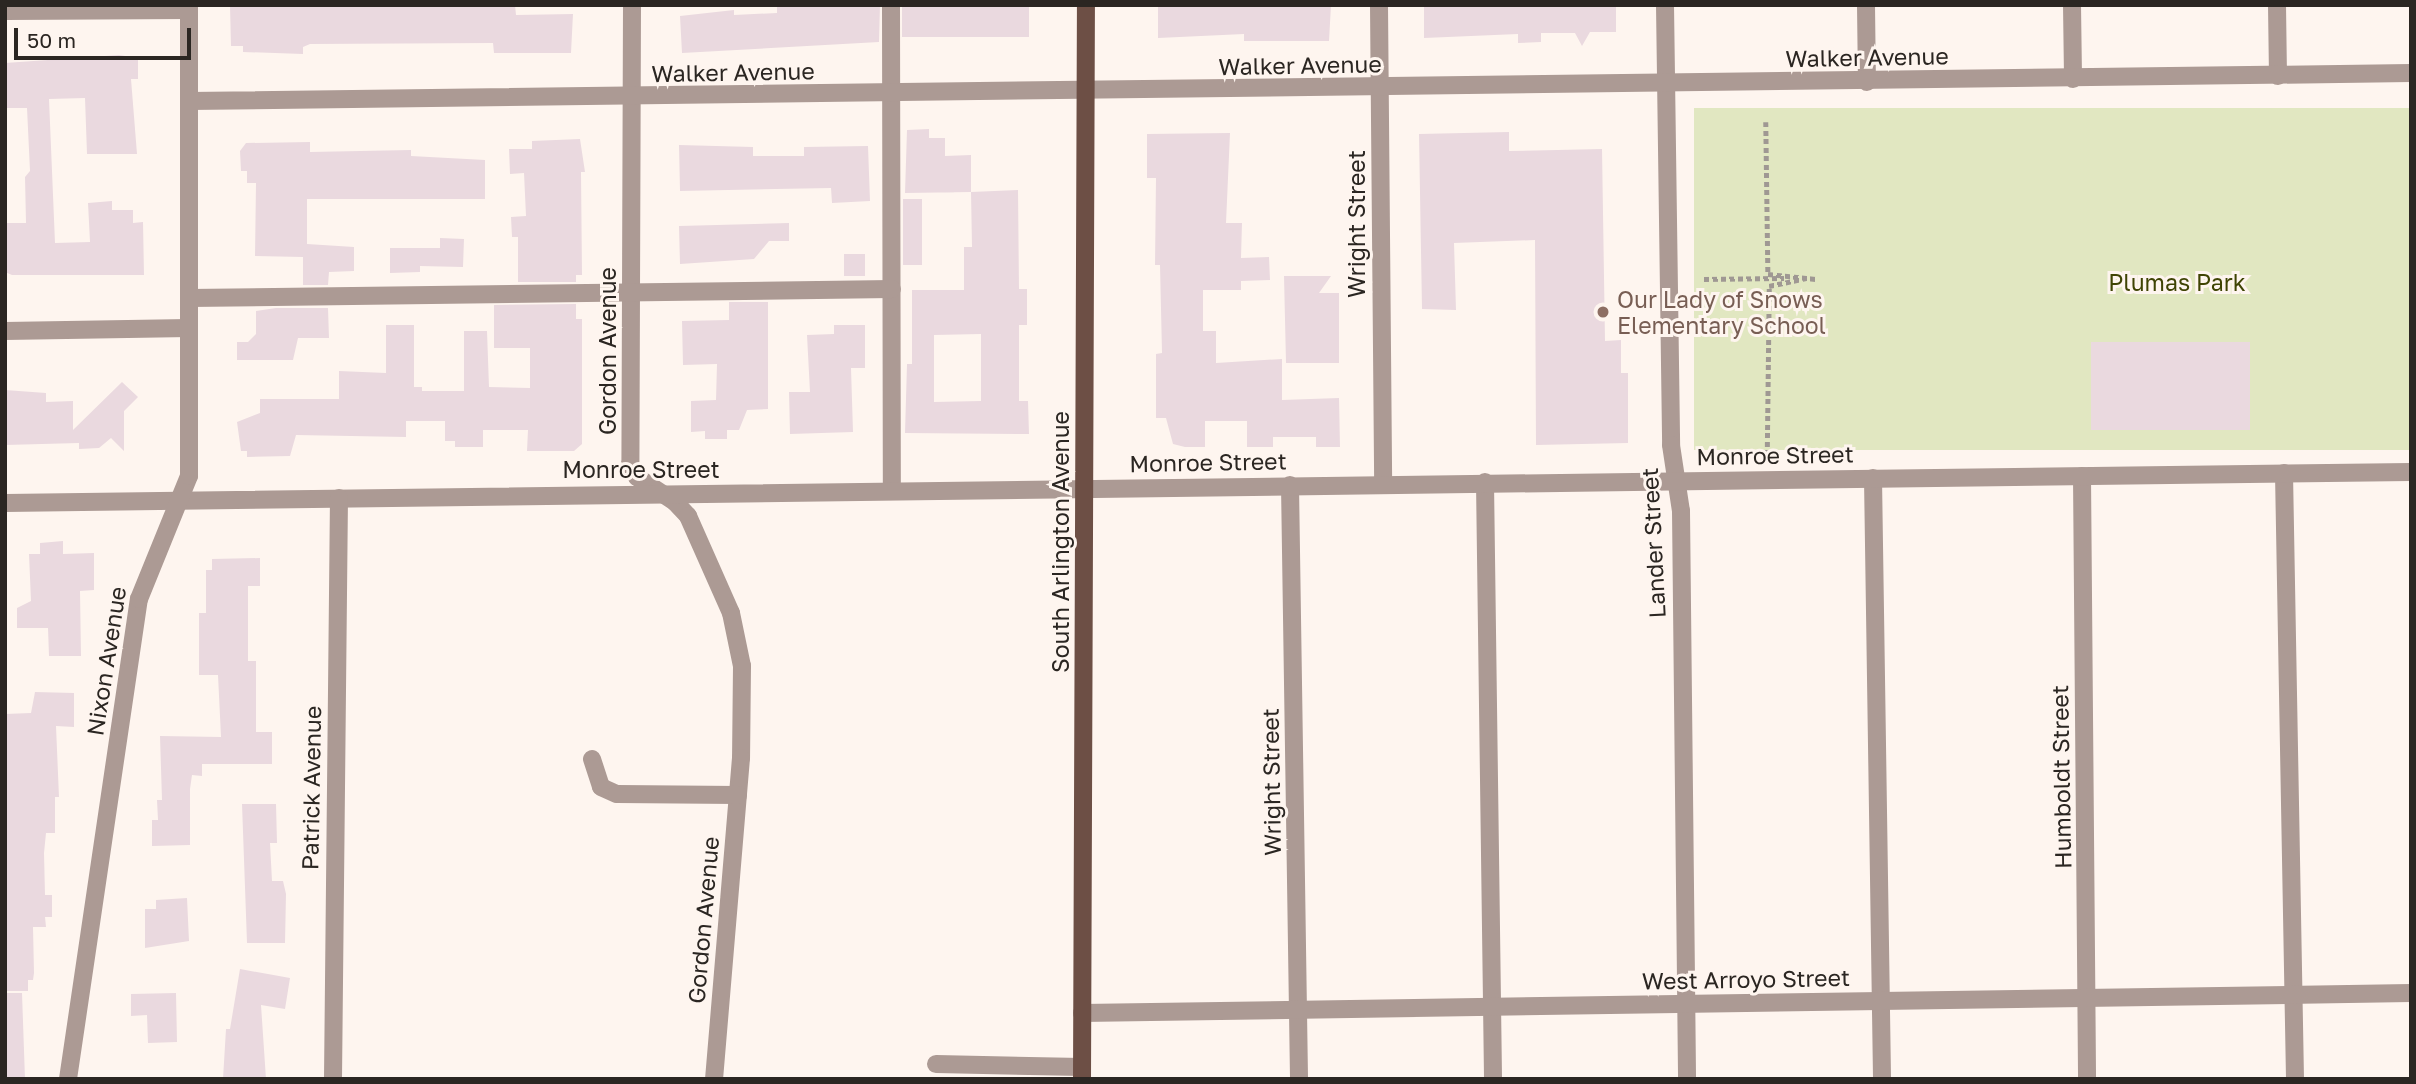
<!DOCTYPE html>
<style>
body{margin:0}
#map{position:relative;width:2416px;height:1084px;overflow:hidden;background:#fef5ef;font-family:"Golos Text",sans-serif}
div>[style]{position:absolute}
.green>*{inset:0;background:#e1e7c1;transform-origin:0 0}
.building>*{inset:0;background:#ead9df;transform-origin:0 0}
.path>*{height:4.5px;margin-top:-2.25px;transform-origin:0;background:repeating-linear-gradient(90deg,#9f9893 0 5px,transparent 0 8.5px)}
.minor>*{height:18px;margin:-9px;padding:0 9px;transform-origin:9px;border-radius:9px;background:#ac9a94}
.major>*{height:18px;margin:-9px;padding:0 9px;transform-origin:9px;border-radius:9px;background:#6d4f45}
.dots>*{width:19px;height:19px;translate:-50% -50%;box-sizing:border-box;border:4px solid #fef5ef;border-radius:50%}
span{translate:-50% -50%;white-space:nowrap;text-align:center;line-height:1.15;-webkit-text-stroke:6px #fef5ef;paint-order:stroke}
.street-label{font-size:23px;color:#2b2622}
.park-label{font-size:23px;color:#3f4404}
.education-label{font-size:23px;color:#785e54}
.left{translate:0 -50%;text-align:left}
.frame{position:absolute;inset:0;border:7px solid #2b2622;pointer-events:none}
.scale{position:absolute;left:14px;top:28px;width:177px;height:32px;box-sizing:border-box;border:4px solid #2b2622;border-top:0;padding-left:9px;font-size:21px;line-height:24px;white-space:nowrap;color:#2b2622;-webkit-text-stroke:5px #fef5ef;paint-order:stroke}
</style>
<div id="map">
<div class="green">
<div style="left:2411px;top:108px;width:342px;height:717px;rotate:90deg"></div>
</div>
<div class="building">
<div style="clip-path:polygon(515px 5px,516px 15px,573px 14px,571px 53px,494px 53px,493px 43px,310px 44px,303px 47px,303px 54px,243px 52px,243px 46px,231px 46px,230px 6px)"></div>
<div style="clip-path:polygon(777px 5px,880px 5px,879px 42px,682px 53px,680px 16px,734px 10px,734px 15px,777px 13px)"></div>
<div style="left:902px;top:5px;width:127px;height:32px"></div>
<div style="clip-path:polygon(1331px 5px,1329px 41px,1244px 41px,1244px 34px,1158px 38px,1158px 7px)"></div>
<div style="clip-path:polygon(1443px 5px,1616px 5px,1616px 32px,1590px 32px,1582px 46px,1575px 33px,1541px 33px,1541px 42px,1518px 43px,1518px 34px,1424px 38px,1424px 7px)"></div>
<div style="clip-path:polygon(119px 55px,138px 58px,138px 79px,131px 79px,137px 154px,87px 154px,85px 98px,49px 99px,55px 243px,90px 242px,88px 203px,112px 201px,112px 210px,133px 210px,133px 223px,143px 222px,144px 275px,12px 275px,5px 272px,5px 223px,26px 223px,25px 177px,30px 171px,27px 108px,5px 108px,5px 63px)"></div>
<div style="clip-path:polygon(evenodd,929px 129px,929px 138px,945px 138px,945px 156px,971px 155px,971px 192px,1018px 190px,1019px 289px,1027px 289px,1027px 325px,1019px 325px,1019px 401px,1028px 401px,1029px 434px,905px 433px,907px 364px,912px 364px,912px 290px,964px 290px,964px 247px,972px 247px,971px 192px,905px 193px,907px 130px,929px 129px,981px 334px,981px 401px,934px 402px,934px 335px,981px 334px)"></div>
<div style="clip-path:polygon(1509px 132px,1509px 151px,1602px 149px,1605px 341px,1621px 340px,1621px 373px,1628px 373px,1628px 443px,1536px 445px,1535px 240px,1454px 243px,1456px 310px,1422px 309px,1419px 134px)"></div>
<div style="clip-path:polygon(1230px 133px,1226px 223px,1242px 223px,1241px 258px,1269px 257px,1270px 280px,1241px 281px,1241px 290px,1203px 290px,1203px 331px,1216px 331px,1216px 363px,1282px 359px,1282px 400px,1339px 398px,1340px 447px,1316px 447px,1316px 437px,1273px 437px,1273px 447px,1247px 447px,1247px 421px,1205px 421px,1205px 447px,1185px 447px,1173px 444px,1166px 418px,1156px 418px,1156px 354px,1162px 353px,1160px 265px,1155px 265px,1156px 178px,1147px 178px,1147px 134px)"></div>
<div style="clip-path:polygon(580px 139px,585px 172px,581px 172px,582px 275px,576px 275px,576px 282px,518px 282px,518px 237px,512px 237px,511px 217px,526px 216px,524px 173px,510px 174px,509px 149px,532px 149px,532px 141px)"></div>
<div style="clip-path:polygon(310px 142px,310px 152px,411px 150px,411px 156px,485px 160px,485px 199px,307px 199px,307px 244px,354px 247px,354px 271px,329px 272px,328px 285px,303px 285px,303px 257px,255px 256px,256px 183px,247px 183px,247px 171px,241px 171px,240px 151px,246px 143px)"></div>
<div style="clip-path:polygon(679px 145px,753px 147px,753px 156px,804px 156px,804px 147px,868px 146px,870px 201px,832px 203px,831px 188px,680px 191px)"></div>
<div style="left:903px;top:199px;width:19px;height:66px"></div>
<div style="clip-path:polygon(789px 223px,789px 241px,769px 241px,754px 259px,680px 264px,679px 226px)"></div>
<div style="clip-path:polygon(440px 238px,464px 239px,463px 267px,420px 266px,420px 272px,390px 273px,390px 248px,440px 248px)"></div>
<div style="left:844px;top:254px;width:21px;height:22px"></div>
<div style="clip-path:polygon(1284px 276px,1331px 276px,1319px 293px,1339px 293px,1339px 363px,1286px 363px)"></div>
<div style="clip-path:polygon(729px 302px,768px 302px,768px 409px,747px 410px,739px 430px,727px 430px,727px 439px,705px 439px,705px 431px,691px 432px,691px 401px,716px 400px,717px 364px,683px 365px,682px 321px,729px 320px)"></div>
<div style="clip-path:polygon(576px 304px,576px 319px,582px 319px,582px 444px,574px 451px,527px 451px,528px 430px,483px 430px,483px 447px,455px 447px,455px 441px,445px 441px,445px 421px,406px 421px,406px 437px,296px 435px,290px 456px,247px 457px,247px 451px,241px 451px,237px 422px,260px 413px,260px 399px,339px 399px,339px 371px,386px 373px,386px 325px,414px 325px,414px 387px,422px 387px,422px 391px,464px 391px,464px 331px,487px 331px,489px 387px,530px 388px,530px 348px,494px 348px,494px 305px)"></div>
<div style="clip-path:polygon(276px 308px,328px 308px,329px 338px,298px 338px,293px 360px,237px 360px,237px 342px,248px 342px,256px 334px,256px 311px)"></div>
<div style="clip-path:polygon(834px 325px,865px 325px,865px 368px,851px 368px,853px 432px,790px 434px,789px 392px,810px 392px,807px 335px,834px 334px)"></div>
<div style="left:2091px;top:342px;width:159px;height:88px"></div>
<div style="clip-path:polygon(122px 382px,138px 397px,124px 411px,124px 451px,111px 438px,99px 448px,79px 449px,79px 443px,5px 445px,5px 390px,46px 393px,46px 402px,73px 401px,73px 430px)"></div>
<div style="clip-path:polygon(63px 541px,63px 554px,94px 553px,94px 590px,80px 591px,81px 656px,49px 656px,48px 628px,17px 628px,17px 608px,31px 601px,29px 554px,40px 554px,40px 543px)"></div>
<div style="clip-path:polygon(260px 558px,260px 586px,248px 586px,248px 661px,256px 661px,256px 732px,272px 732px,272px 764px,202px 764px,202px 776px,192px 775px,190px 789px,190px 845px,152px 846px,152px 820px,158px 820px,157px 800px,162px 800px,160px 736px,221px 737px,218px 675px,199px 675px,199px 613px,206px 613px,206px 570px,212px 570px,212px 559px)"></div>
<div style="clip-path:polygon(35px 692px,74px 693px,74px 727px,56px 726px,59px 797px,55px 797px,55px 833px,46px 833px,44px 853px,45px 895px,52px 895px,52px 917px,45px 917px,46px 927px,33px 927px,34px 973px,33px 980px,28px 980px,28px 991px,5px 991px,5px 714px,31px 713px)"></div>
<div style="clip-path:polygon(242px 804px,276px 804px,277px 843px,270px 843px,272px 881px,283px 881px,286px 894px,285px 943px,247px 943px)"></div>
<div style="clip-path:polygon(187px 898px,189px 941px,145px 948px,145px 909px,156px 909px,156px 900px)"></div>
<div style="clip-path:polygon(240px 969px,290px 978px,285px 1009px,261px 1005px,266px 1079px,223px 1079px,226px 1029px,230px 1029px)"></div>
<div style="clip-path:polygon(5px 993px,22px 993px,25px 1079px,5px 1079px)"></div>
<div style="clip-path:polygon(176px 993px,177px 1042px,148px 1043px,147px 1015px,131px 1016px,131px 994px)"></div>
</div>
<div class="path">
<div style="left:1766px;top:122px;width:152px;rotate:89.2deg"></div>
<div style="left:1768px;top:274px;width:48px;rotate:5.9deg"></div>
<div style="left:1704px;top:279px;width:80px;rotate:-0.7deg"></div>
<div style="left:1767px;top:455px;width:169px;rotate:-89.3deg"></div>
<div style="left:1769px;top:286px;width:38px;rotate:-12deg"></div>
</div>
<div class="minor">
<div style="left:632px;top:5px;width:459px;rotate:90.2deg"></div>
<div style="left:630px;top:464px;width:15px;rotate:62deg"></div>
<div style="left:637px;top:477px;width:45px;rotate:33.3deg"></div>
<div style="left:675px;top:502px;width:19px;rotate:47deg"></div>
<div style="left:688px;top:516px;width:106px;rotate:66.1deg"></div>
<div style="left:731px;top:613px;width:54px;rotate:78.3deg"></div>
<div style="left:742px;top:666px;width:92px;rotate:90.6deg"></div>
<div style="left:741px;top:758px;width:322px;rotate:94.8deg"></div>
<div style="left:891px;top:5px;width:485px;rotate:89.9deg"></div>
<div style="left:1379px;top:5px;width:479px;rotate:89.5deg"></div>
<div style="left:1665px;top:5px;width:440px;rotate:89.2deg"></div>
<div style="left:1671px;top:445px;width:67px;rotate:81.4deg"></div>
<div style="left:1681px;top:511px;width:568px;rotate:89.39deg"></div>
<div style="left:1866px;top:5px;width:77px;rotate:89.3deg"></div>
<div style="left:2072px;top:5px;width:74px;rotate:89.2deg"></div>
<div style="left:2277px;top:5px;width:71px;rotate:89.2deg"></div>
<div style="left:5px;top:11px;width:184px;rotate:-0.3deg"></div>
<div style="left:189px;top:101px;width:2222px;rotate:-0.72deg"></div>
<div style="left:189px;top:298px;width:703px;rotate:-0.73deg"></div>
<div style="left:5px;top:331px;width:184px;rotate:-0.9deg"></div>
<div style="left:2284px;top:473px;width:606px;rotate:88.96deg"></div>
<div style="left:2082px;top:476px;width:603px;rotate:89.52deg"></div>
<div style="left:1873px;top:478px;width:601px;rotate:89.14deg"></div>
<div style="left:1485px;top:482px;width:597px;rotate:89.23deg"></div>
<div style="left:1290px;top:485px;width:594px;rotate:89.13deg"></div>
<div style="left:5px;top:503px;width:2406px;rotate:-0.74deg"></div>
<div style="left:592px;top:759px;width:29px;rotate:72deg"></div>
<div style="left:601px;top:787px;width:17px;rotate:24deg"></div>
<div style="left:617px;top:794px;width:121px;rotate:0.5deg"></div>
<div style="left:1082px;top:1013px;width:1329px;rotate:-0.86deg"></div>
<div style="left:936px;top:1064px;width:146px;rotate:1.2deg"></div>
<div style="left:68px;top:1079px;width:485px;rotate:-81.6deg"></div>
<div style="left:139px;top:599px;width:133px;rotate:-67.9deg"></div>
<div style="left:189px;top:476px;width:471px;rotate:-90deg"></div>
<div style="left:333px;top:1079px;width:581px;rotate:-89.41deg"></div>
</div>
<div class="major">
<div style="left:1082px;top:1079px;width:1074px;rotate:-89.79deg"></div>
</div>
<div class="dots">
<div style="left:1603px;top:312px;background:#8d6e63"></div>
</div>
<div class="street-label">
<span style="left:1867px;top:57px;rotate:-1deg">Walker Avenue</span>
<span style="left:1300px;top:65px;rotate:-1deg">Walker Avenue</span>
<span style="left:733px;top:72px;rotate:-1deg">Walker Avenue</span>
<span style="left:1356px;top:224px;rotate:-90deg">Wright Street</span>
<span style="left:607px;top:351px;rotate:-90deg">Gordon Avenue</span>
<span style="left:1775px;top:455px;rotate:-1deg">Monroe Street</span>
<span style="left:1208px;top:462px;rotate:-1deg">Monroe Street</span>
<span style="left:641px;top:469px">Monroe Street</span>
<span style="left:1060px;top:542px;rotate:-90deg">South Arlington Avenue</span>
<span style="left:1653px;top:543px;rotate:-93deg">Lander Street</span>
<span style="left:106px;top:661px;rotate:-81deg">Nixon Avenue</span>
<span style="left:2061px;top:777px;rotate:-91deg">Humboldt Street</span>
<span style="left:1271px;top:782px;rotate:-91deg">Wright Street</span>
<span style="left:311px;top:788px;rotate:-89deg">Patrick Avenue</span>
<span style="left:703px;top:920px;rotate:-85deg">Gordon Avenue</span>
<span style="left:1746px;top:979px;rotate:-1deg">West Arroyo Street</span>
</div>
<div class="park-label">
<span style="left:2177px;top:282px">Plumas Park</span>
</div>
<div class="education-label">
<span class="left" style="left:1617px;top:312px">Our Lady of Snows<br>Elementary School</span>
</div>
<div class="frame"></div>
<div class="scale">50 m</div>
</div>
